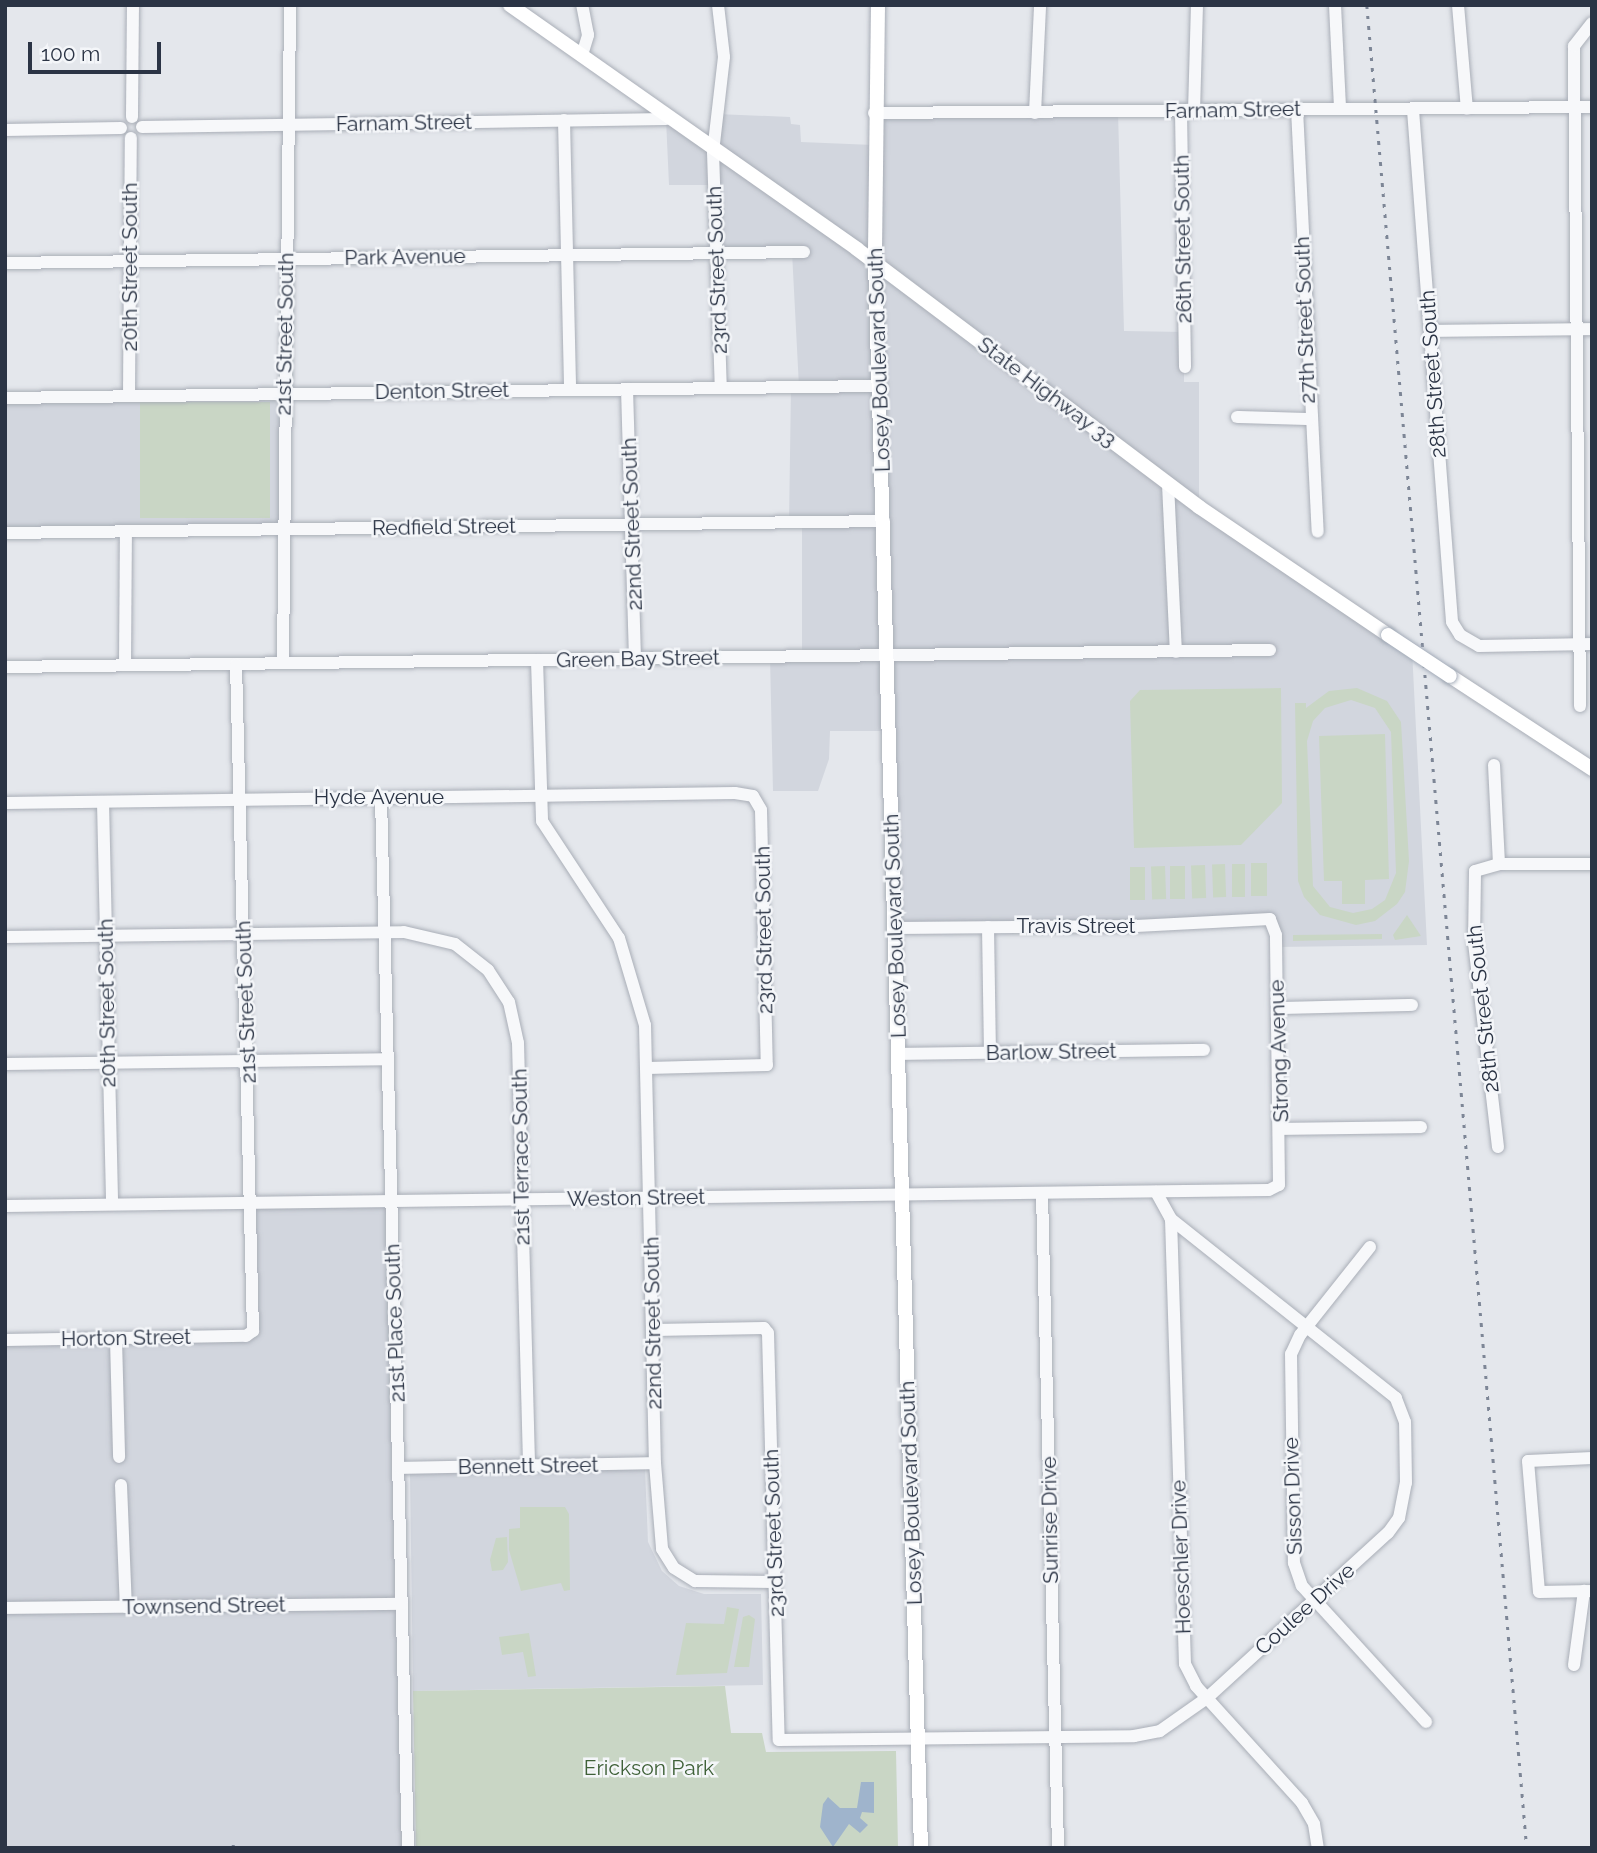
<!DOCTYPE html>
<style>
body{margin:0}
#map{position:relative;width:1597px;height:1853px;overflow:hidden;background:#e4e7ec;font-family:Raleway,sans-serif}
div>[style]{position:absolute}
.built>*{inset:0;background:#d2d6de;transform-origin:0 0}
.green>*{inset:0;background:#c9d6c5;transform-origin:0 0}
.water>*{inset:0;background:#9fb4cc}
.roads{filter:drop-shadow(0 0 2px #a9aeb7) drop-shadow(0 0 2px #a9aeb7)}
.minor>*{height:12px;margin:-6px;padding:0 6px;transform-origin:6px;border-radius:6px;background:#f7f8fa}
.major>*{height:14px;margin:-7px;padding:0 7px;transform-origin:7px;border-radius:7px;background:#fff}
.rail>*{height:2.5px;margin-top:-1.25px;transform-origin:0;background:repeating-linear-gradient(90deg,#7d8696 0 3.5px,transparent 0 10.5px)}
.bridges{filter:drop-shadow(0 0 2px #a3abb8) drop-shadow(0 0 2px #a3abb8)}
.major-bridge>*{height:14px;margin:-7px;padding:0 7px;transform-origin:7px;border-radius:7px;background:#fff}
span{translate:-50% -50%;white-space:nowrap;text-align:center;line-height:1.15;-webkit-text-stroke:5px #f4f6f9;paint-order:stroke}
.street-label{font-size:21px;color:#2b3445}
.park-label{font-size:21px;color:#3f6138}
.frame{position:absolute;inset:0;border:7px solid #2b3445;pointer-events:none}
.scale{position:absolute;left:28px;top:42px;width:133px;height:32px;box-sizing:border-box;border:4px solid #2b3445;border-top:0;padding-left:9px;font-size:21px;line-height:24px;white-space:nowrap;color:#2b3445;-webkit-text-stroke:5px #f4f6f9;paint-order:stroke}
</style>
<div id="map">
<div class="built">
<div style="clip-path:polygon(1118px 112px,1124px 331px,1184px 332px,1184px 382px,1199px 382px,1199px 507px,1412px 650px,1427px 945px,1277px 947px,1274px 923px,895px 928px,890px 731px,830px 731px,829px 759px,818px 791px,773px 791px,770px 657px,802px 656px,802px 523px,789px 523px,791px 387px,799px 387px,792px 252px,718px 253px,714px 185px,669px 185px,666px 119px,713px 152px,717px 114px,790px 117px,791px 124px,800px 125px,801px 142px,873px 145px,874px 113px)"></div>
<div style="left:284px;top:394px;width:135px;height:279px;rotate:90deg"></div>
<div style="clip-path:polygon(391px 1201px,406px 1848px,5px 1848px,5px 1340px,253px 1331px,251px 1203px)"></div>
<div style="clip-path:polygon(645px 1469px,648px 1542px,662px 1571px,679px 1586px,704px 1594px,761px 1594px,763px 1685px,413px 1691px,410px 1473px)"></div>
</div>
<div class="green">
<div style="left:270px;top:402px;width:116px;height:130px;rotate:90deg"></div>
<div style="clip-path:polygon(1281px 688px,1282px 803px,1241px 845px,1134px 848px,1130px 701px,1140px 690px)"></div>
<div style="clip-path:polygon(evenodd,1357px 688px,1387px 701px,1401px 722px,1409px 861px,1405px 892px,1397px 904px,1375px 921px,1356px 925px,1320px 915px,1304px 897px,1298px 881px,1295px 703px,1306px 703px,1306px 708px,1329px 691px,1357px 688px,1351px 700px,1375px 708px,1391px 732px,1396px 873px,1385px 900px,1372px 909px,1353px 913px,1330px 907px,1313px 886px,1307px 741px,1313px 721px,1325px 708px,1351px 700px)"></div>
<div style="clip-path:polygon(1385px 734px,1389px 879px,1365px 880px,1365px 904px,1342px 904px,1342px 881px,1324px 881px,1319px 736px)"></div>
<div style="left:1267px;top:863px;width:33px;height:16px;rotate:90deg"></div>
<div style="left:1225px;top:864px;width:33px;height:13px;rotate:88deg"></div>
<div style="left:1232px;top:864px;width:13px;height:33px"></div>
<div style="left:1205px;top:865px;width:33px;height:14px;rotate:88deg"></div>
<div style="left:1165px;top:866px;width:33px;height:14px;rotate:88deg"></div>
<div style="left:1170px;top:866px;width:15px;height:33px"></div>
<div style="left:1130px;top:867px;width:15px;height:33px"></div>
<div style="clip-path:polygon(1407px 915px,1421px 936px,1395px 940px,1393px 935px)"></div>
<div style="clip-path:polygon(1382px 934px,1382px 939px,1293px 941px,1293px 935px)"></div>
<div style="clip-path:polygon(520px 1507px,565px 1507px,569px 1514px,570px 1590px,564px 1591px,561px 1583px,521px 1591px,509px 1550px,509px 1529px,520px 1528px)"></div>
<div style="clip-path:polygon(507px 1537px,508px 1562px,503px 1570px,492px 1571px,490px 1560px,496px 1538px)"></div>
<div style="clip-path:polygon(727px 1607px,739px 1609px,727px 1673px,676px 1675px,686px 1623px,724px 1624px)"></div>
<div style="clip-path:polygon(749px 1615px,755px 1619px,749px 1667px,734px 1667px,743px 1617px)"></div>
<div style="clip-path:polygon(529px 1633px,536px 1676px,528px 1677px,523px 1652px,502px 1655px,499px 1637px)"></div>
<div style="clip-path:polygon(725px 1686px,731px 1733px,762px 1733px,766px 1752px,896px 1751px,898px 1848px,416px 1848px,413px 1691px)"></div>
</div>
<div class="water">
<div style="clip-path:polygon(861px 1782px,874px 1782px,874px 1813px,862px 1812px,860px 1818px,868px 1825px,860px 1833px,849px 1824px,833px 1847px,820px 1827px,823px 1804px,828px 1797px,840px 1808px,857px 1808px)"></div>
</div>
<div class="roads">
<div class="minor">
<div style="left:718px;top:5px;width:52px;rotate:83.4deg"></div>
<div style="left:724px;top:57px;width:96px;rotate:96.6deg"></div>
<div style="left:713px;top:152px;width:236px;rotate:88.1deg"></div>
<div style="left:1335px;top:5px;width:104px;rotate:87.2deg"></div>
<div style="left:1458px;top:5px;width:104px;rotate:85.1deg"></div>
<div style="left:582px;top:55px;width:21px;rotate:-73deg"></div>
<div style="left:588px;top:35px;width:31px;rotate:-101deg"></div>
<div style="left:1297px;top:109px;width:423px;rotate:87.2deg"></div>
<div style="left:1413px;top:110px;width:513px;rotate:85.64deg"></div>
<div style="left:1452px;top:622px;width:15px;rotate:58deg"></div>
<div style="left:1460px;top:635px;width:22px;rotate:30deg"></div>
<div style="left:1479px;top:646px;width:113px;rotate:-1deg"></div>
<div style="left:1181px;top:111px;width:256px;rotate:89.1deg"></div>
<div style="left:1194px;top:112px;width:107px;rotate:-88.4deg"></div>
<div style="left:874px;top:113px;width:718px;rotate:-0.48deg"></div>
<div style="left:1035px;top:113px;width:108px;rotate:-87.3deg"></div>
<div style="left:132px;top:117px;width:112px;rotate:-89.5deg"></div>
<div style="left:564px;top:120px;width:269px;rotate:88.7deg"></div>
<div style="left:142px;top:127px;width:524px;rotate:-0.87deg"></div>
<div style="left:5px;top:130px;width:116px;rotate:-1deg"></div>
<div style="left:5px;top:263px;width:799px;rotate:-0.79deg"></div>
<div style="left:1430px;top:331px;width:162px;rotate:-0.7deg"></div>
<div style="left:627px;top:389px;width:270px;rotate:88.3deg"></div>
<div style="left:129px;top:396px;width:258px;rotate:-89.6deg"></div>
<div style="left:5px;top:398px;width:874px;rotate:-0.79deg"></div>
<div style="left:1237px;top:417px;width:72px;rotate:1.6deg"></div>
<div style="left:1168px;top:484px;width:168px;rotate:87.3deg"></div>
<div style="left:5px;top:533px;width:879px;rotate:-0.78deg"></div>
<div style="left:537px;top:660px;width:161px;rotate:88.2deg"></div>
<div style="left:542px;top:821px;width:140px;rotate:56.7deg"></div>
<div style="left:619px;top:938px;width:91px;rotate:73.4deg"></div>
<div style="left:645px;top:1025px;width:438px;rotate:88.7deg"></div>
<div style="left:655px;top:1463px;width:86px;rotate:85.3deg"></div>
<div style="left:662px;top:1549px;width:22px;rotate:58deg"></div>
<div style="left:674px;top:1568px;width:25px;rotate:32deg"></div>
<div style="left:695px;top:1581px;width:79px;rotate:0.7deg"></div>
<div style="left:283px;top:663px;width:658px;rotate:-89.39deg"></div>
<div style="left:125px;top:665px;width:134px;rotate:-89.6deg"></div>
<div style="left:5px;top:667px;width:1265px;rotate:-0.77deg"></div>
<div style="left:1580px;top:706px;width:660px;rotate:-90.52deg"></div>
<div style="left:1574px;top:46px;width:29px;rotate:-52deg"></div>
<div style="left:1494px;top:765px;width:99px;rotate:87.1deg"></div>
<div style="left:381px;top:798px;width:1050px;rotate:88.53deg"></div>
<div style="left:103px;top:802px;width:402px;rotate:88.7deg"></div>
<div style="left:5px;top:803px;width:730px;rotate:-0.78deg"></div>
<div style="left:735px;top:793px;width:18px;rotate:9deg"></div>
<div style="left:753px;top:796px;width:16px;rotate:60deg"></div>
<div style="left:761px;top:810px;width:255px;rotate:88.7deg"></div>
<div style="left:767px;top:1065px;width:120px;rotate:178.6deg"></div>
<div style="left:988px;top:927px;width:125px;rotate:89.1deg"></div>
<div style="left:5px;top:937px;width:399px;rotate:-0.7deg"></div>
<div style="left:404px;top:932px;width:52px;rotate:13.2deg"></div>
<div style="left:455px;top:944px;width:42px;rotate:38.2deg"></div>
<div style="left:488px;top:970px;width:38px;rotate:57deg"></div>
<div style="left:509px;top:1002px;width:42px;rotate:77.6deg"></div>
<div style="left:518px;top:1043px;width:423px;rotate:88.5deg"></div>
<div style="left:1277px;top:1008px;width:135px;rotate:-1.3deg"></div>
<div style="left:899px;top:1054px;width:305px;rotate:-0.8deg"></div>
<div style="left:5px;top:1064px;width:382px;rotate:-0.7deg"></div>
<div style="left:1281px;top:1129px;width:140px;rotate:-0.8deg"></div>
<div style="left:1498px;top:1147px;width:204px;rotate:-96.7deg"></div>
<div style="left:1474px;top:944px;width:73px;rotate:-89.2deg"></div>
<div style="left:1475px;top:871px;width:25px;rotate:-16deg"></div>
<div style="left:1499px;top:864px;width:93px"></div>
<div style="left:1042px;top:1193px;width:655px;rotate:88.6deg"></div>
<div style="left:5px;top:1206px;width:1264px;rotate:-0.73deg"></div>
<div style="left:1269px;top:1190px;width:11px;rotate:-27deg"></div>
<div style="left:1279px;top:1185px;width:250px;rotate:-90.7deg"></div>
<div style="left:1276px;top:935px;width:17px;rotate:-111deg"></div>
<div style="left:1270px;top:919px;width:134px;rotate:177deg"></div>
<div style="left:1136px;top:926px;width:241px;rotate:179.5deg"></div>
<div style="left:1171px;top:1219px;width:445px;rotate:88.2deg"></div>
<div style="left:1185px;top:1664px;width:25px;rotate:63deg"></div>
<div style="left:1196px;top:1686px;width:158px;rotate:47.8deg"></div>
<div style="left:1302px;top:1803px;width:24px;rotate:60deg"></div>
<div style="left:1314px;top:1824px;width:24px;rotate:81deg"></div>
<div style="left:1370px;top:1247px;width:112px;rotate:128.5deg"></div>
<div style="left:1300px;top:1335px;width:21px;rotate:115deg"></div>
<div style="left:1291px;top:1354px;width:209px;rotate:89.2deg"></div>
<div style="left:1294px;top:1563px;width:24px;rotate:71deg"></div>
<div style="left:1302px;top:1586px;width:184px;rotate:47.6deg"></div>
<div style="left:654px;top:1330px;width:110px;rotate:-1deg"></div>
<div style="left:764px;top:1328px;width:6px;rotate:51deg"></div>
<div style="left:768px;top:1333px;width:407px;rotate:88.5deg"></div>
<div style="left:779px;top:1740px;width:355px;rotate:-0.6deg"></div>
<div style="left:1134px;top:1736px;width:26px;rotate:-11deg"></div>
<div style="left:1160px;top:1731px;width:57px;rotate:-35.1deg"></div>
<div style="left:1207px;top:1698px;width:245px;rotate:-42.4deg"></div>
<div style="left:1388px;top:1533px;width:19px;rotate:-54deg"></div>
<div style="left:1399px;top:1518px;width:36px;rotate:-79deg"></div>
<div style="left:1406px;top:1483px;width:61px;rotate:-90.9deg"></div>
<div style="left:1405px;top:1422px;width:26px;rotate:-111deg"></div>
<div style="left:1396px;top:1398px;width:288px;rotate:-141.5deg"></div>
<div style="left:1171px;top:1219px;width:31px;rotate:-119deg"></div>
<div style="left:116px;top:1339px;width:118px;rotate:88.5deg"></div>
<div style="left:5px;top:1340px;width:241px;rotate:-1deg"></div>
<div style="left:246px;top:1336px;width:9px;rotate:-36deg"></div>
<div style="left:253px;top:1331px;width:667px;rotate:-91.46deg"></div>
<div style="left:1592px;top:1458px;width:64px;rotate:177.3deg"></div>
<div style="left:1528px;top:1461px;width:131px;rotate:85.2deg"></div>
<div style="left:1539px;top:1592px;width:53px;rotate:-1.1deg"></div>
<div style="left:401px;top:1468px;width:254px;rotate:-1.1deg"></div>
<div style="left:121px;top:1485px;width:122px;rotate:87.7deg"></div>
<div style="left:5px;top:1608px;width:397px;rotate:-0.6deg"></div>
<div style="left:1574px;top:1665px;width:75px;rotate:-82.3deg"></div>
</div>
<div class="major">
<div style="left:510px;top:5px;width:424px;rotate:35.1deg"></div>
<div style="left:857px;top:249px;width:428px;rotate:37deg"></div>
<div style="left:1199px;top:507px;width:228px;rotate:34.1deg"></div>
<div style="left:878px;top:5px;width:257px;rotate:90.7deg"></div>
<div style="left:875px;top:262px;width:1587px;rotate:88.34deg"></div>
<div style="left:1450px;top:676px;width:170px;rotate:33.2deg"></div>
</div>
</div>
<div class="rail">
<div style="left:1367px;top:5px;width:1850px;rotate:85.04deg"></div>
<div style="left:233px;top:1848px;width:6px;rotate:-90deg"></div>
</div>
<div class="bridges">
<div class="major-bridge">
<div style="left:1388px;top:635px;width:74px;rotate:33.5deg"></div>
</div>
</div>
<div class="street-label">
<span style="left:1233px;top:110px;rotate:-1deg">Farnam Street</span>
<span style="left:404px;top:123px;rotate:-1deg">Farnam Street</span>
<span style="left:1183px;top:239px;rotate:-91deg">26th Street South</span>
<span style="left:405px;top:257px;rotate:-1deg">Park Avenue</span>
<span style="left:130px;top:267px;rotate:-90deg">20th Street South</span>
<span style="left:717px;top:270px;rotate:-92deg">23rd Street South</span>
<span style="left:1305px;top:320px;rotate:-92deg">27th Street South</span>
<span style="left:285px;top:334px;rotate:-89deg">21st Street South</span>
<span style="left:879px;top:360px;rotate:-92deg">Losey Boulevard South</span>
<span style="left:1433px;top:374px;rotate:-94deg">28th Street South</span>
<span style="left:442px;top:391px;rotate:-1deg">Denton Street</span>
<span style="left:1047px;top:392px;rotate:37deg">State Highway 33</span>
<span style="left:632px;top:524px;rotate:-92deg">22nd Street South</span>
<span style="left:444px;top:527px;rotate:-1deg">Redfield Street</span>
<span style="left:638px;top:659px;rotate:-1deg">Green Bay Street</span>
<span style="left:379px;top:797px">Hyde Avenue</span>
<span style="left:895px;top:926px;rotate:-92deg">Losey Boulevard South</span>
<span style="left:1076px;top:926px">Travis Street</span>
<span style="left:764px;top:930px;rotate:-91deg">23rd Street South</span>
<span style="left:246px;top:1002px;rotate:-92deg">21st Street South</span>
<span style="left:107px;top:1003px;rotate:-91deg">20th Street South</span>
<span style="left:1483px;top:1009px;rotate:-96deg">28th Street South</span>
<span style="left:1279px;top:1051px;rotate:-92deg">Strong Avenue</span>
<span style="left:1051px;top:1052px;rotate:-1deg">Barlow Street</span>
<span style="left:521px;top:1157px;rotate:-91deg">21st Terrace South</span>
<span style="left:636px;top:1198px;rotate:-1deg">Weston Street</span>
<span style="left:395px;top:1323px;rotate:-92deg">21st Place South</span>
<span style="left:653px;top:1323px;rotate:-91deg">22nd Street South</span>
<span style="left:126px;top:1338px;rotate:-1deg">Horton Street</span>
<span style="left:528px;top:1466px;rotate:-1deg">Bennett Street</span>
<span style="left:911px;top:1493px;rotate:-92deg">Losey Boulevard South</span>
<span style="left:1293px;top:1496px;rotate:-92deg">Sisson Drive</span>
<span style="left:1050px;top:1520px;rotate:-91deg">Sunrise Drive</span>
<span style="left:774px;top:1533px;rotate:-92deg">23rd Street South</span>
<span style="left:1181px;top:1557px;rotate:-92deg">Hoeschler Drive</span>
<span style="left:204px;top:1606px;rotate:-1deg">Townsend Street</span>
<span style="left:1305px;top:1609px;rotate:-42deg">Coulee Drive</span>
</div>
<div class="park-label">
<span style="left:649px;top:1768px">Erickson Park</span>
</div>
<div class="frame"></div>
<div class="scale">100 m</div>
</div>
